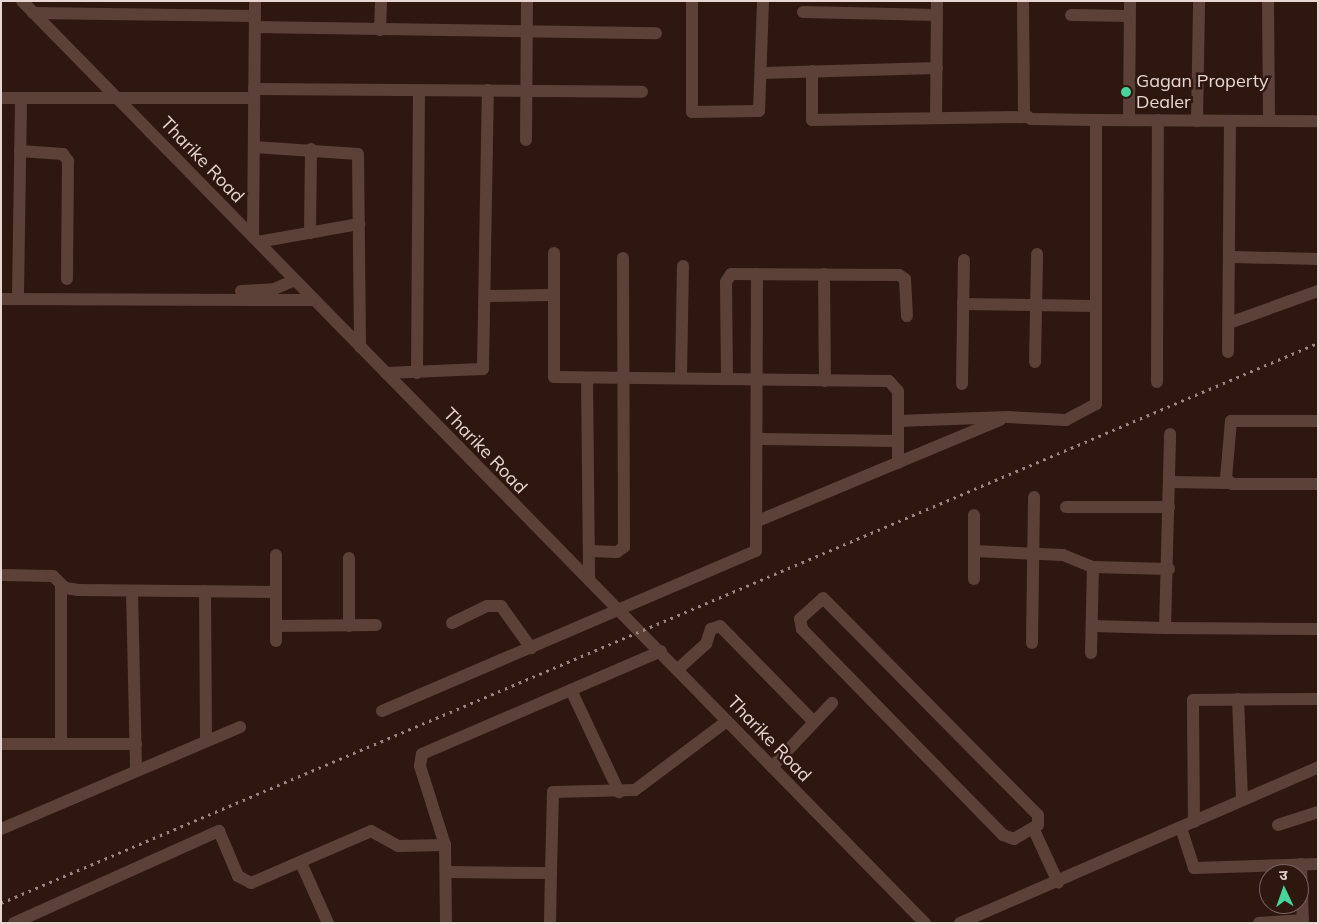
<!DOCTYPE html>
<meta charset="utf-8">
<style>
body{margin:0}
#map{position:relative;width:1319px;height:924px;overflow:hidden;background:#2e170f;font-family:Mulish,"Noto Sans Devanagari",sans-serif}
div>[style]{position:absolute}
.minor>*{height:12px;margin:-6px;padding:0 6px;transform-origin:6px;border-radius:6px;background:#5c4139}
.rail>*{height:2.5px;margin-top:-1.25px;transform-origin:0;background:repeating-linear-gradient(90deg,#9a8781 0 2.5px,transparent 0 7.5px)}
.dots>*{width:14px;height:14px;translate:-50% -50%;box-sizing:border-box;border:2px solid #2e170f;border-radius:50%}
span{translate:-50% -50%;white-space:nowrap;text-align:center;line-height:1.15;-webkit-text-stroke:5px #2e170f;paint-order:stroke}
.poi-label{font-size:18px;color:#e7d6d1}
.left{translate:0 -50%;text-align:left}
.street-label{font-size:18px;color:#e7d6d1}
.frame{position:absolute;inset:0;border:2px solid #e7d6d1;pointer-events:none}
.north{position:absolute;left:1259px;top:864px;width:50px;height:50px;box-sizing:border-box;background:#2e170f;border:1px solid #78635d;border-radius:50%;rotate:357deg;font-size:14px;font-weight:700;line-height:20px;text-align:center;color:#e7d6d1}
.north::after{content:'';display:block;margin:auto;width:18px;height:22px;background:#48d49d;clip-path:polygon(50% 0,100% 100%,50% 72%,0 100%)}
</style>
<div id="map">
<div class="minor">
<div style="left:22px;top:1px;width:1291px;rotate:45.6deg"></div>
<div style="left:692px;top:1px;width:111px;rotate:90deg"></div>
<div style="left:692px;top:112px;width:67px;rotate:-0.9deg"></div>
<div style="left:759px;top:111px;width:110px;rotate:-87.9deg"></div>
<div style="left:1268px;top:1px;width:120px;rotate:89.5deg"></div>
<div style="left:803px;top:12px;width:134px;rotate:1.3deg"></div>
<div style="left:33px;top:13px;width:222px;rotate:0.8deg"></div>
<div style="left:1071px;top:15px;width:58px;rotate:1deg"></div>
<div style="left:255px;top:27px;width:401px;rotate:0.9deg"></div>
<div style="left:380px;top:30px;width:29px;rotate:-88deg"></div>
<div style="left:812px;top:71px;width:49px;rotate:90deg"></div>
<div style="left:812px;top:120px;width:214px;rotate:-0.8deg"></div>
<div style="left:762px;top:73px;width:175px;rotate:-1.6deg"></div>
<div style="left:254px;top:89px;width:388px;rotate:0.4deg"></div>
<div style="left:1px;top:98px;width:253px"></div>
<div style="left:936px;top:118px;width:117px;rotate:-89.5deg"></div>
<div style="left:1129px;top:119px;width:118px;rotate:-89.5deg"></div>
<div style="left:1096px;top:120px;width:222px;rotate:0.3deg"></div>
<div style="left:1197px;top:121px;width:120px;rotate:-89deg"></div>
<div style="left:526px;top:140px;width:139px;rotate:-89.6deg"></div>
<div style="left:254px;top:147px;width:104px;rotate:3.9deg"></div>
<div style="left:358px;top:154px;width:193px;rotate:89.4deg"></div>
<div style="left:20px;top:151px;width:43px;rotate:4deg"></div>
<div style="left:63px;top:154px;width:9px;rotate:54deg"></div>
<div style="left:68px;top:161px;width:118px;rotate:90.5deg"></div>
<div style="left:310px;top:233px;width:84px;rotate:-89.3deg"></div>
<div style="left:253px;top:237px;width:236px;rotate:-89.5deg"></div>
<div style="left:258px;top:242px;width:103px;rotate:-10.1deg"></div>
<div style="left:554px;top:253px;width:124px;rotate:90deg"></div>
<div style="left:554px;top:377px;width:335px;rotate:0.7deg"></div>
<div style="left:889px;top:381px;width:13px;rotate:48deg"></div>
<div style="left:898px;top:391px;width:72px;rotate:90deg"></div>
<div style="left:1232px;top:257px;width:86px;rotate:1.3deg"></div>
<div style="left:824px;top:274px;width:107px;rotate:89.5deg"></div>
<div style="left:241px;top:291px;width:33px;rotate:-3deg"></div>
<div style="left:274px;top:289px;width:21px;rotate:-23deg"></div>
<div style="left:18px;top:293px;width:195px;rotate:-89.1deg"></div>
<div style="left:487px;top:296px;width:65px;rotate:-0.9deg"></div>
<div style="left:1px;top:299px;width:310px;rotate:0.2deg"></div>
<div style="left:963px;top:304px;width:133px;rotate:0.9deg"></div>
<div style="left:1229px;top:323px;width:95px;rotate:-19.8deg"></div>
<div style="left:1228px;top:352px;width:231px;rotate:-89.5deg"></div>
<div style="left:1035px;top:362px;width:108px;rotate:-88.9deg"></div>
<div style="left:386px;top:373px;width:97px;rotate:-2.4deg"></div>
<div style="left:483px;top:369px;width:279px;rotate:-89deg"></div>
<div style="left:417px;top:373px;width:281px;rotate:-89.6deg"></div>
<div style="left:681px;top:378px;width:112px;rotate:-89deg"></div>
<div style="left:587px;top:379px;width:201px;rotate:89.4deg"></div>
<div style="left:727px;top:379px;width:97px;rotate:-90.6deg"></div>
<div style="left:726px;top:282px;width:9px;rotate:-58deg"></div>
<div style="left:731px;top:274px;width:168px;rotate:0.3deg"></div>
<div style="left:899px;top:275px;width:7px;rotate:34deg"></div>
<div style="left:905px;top:279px;width:37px;rotate:87deg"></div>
<div style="left:1157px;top:382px;width:262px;rotate:-89.8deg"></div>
<div style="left:962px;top:384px;width:124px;rotate:-89.1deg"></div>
<div style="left:898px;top:421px;width:109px;rotate:-2.1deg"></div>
<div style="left:1007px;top:417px;width:59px;rotate:2.9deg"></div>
<div style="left:1066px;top:420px;width:34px;rotate:-28deg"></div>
<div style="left:1096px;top:404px;width:284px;rotate:-90deg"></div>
<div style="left:1096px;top:120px;width:65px;rotate:-179.1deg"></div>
<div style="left:1031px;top:119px;width:9px;rotate:-144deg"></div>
<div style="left:1024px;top:114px;width:113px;rotate:-90.5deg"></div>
<div style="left:1318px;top:421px;width:87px;rotate:180deg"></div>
<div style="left:1231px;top:421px;width:57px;rotate:95deg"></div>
<div style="left:1226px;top:478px;width:8px;rotate:45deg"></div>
<div style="left:1232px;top:484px;width:86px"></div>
<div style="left:759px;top:439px;width:139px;rotate:0.8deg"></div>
<div style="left:1170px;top:482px;width:58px;rotate:1deg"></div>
<div style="left:1066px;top:507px;width:103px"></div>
<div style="left:974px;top:515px;width:64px;rotate:90deg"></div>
<div style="left:760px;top:520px;width:260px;rotate:-22.6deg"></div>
<div style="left:589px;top:551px;width:28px;rotate:2deg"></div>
<div style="left:617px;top:552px;width:9px;rotate:-36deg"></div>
<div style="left:624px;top:547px;width:289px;rotate:-90.2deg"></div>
<div style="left:974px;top:551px;width:89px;rotate:2.6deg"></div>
<div style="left:1063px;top:555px;width:32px;rotate:22deg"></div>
<div style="left:349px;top:558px;width:68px;rotate:90deg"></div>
<div style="left:1px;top:575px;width:52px;rotate:1.1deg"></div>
<div style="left:53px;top:576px;width:17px;rotate:45deg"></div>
<div style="left:65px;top:588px;width:14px;rotate:8deg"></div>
<div style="left:79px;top:590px;width:197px;rotate:0.6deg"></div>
<div style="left:132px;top:591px;width:180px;rotate:88.7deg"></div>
<div style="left:205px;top:591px;width:150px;rotate:89.6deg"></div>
<div style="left:823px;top:598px;width:305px;rotate:45.3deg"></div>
<div style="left:1038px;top:815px;width:10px;rotate:90deg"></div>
<div style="left:1038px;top:825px;width:28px;rotate:150deg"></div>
<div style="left:1014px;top:839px;width:12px;rotate:-160deg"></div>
<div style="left:1003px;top:835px;width:288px;rotate:-134.3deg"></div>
<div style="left:802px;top:629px;width:10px;rotate:-101deg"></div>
<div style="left:800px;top:619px;width:31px;rotate:-42deg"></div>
<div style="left:452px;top:623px;width:39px;rotate:-26deg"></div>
<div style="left:487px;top:606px;width:14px"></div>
<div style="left:501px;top:606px;width:52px;rotate:54.5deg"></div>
<div style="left:276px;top:626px;width:100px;rotate:-0.6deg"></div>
<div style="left:1092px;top:626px;width:73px;rotate:1.6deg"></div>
<div style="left:1165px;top:628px;width:194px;rotate:-88.5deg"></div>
<div style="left:1165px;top:628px;width:153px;rotate:0.4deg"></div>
<div style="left:276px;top:641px;width:86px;rotate:-90deg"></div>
<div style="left:1032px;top:643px;width:146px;rotate:-89.2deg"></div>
<div style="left:1091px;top:653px;width:86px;rotate:-88.7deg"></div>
<div style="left:1093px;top:567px;width:76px;rotate:1.5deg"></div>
<div style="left:678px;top:669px;width:38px;rotate:-42deg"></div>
<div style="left:706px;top:644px;width:16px;rotate:-72deg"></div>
<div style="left:711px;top:629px;width:9px;rotate:-18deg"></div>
<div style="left:720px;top:626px;width:134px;rotate:45.6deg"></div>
<div style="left:571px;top:690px;width:113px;rotate:64.8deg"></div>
<div style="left:1238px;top:699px;width:100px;rotate:87.7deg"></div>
<div style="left:382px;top:711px;width:407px;rotate:-23.2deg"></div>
<div style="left:756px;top:551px;width:277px;rotate:-89.8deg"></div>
<div style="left:1px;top:744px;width:135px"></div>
<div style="left:61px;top:744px;width:159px;rotate:-90deg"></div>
<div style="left:772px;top:767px;width:88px;rotate:-46.8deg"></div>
<div style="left:1194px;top:822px;width:122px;rotate:-90.5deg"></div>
<div style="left:1193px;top:700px;width:125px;rotate:-0.5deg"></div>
<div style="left:1278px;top:825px;width:42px;rotate:-18deg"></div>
<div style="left:1033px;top:828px;width:60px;rotate:65.2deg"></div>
<div style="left:1181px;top:828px;width:42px;rotate:72deg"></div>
<div style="left:1194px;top:868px;width:124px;rotate:-1.8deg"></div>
<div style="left:1px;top:829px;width:260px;rotate:-23.1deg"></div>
<div style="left:301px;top:863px;width:66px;rotate:65.8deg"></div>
<div style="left:1301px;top:864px;width:59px;rotate:88.1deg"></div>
<div style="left:447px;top:872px;width:104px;rotate:0.6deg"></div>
<div style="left:551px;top:873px;width:81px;rotate:-88.6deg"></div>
<div style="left:553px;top:792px;width:82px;rotate:-1.4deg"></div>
<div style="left:635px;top:790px;width:115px;rotate:-36.9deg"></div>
<div style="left:14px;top:923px;width:225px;rotate:-24.2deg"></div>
<div style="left:219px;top:831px;width:49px;rotate:67.1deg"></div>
<div style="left:238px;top:876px;width:15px;rotate:28deg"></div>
<div style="left:251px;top:883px;width:131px;rotate:-23.4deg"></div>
<div style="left:371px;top:831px;width:31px;rotate:29deg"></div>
<div style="left:398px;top:846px;width:47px;rotate:-1.2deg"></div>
<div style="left:446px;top:923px;width:78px;rotate:-90.7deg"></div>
<div style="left:445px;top:845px;width:83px;rotate:-107.6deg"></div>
<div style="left:420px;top:766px;width:12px;rotate:-81deg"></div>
<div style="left:422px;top:754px;width:260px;rotate:-23.3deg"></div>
<div style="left:550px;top:923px;width:50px;rotate:-88.9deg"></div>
<div style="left:960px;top:923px;width:391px;rotate:-23.5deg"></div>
<div style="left:1259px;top:923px;width:44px;rotate:-3.9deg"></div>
</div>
<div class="rail">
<div style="left:1px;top:903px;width:1431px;rotate:-23.04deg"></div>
</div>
<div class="dots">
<div style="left:1126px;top:92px;background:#48d49d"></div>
</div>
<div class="poi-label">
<span class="left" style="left:1136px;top:92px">Gagan Property<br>Dealer</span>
</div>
<div class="street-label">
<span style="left:202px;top:160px;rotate:46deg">Tharike Road</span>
<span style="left:485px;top:451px;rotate:46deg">Tharike Road</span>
<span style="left:769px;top:739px;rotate:46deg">Tharike Road</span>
</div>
<div class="frame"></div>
<div class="north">उ</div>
</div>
